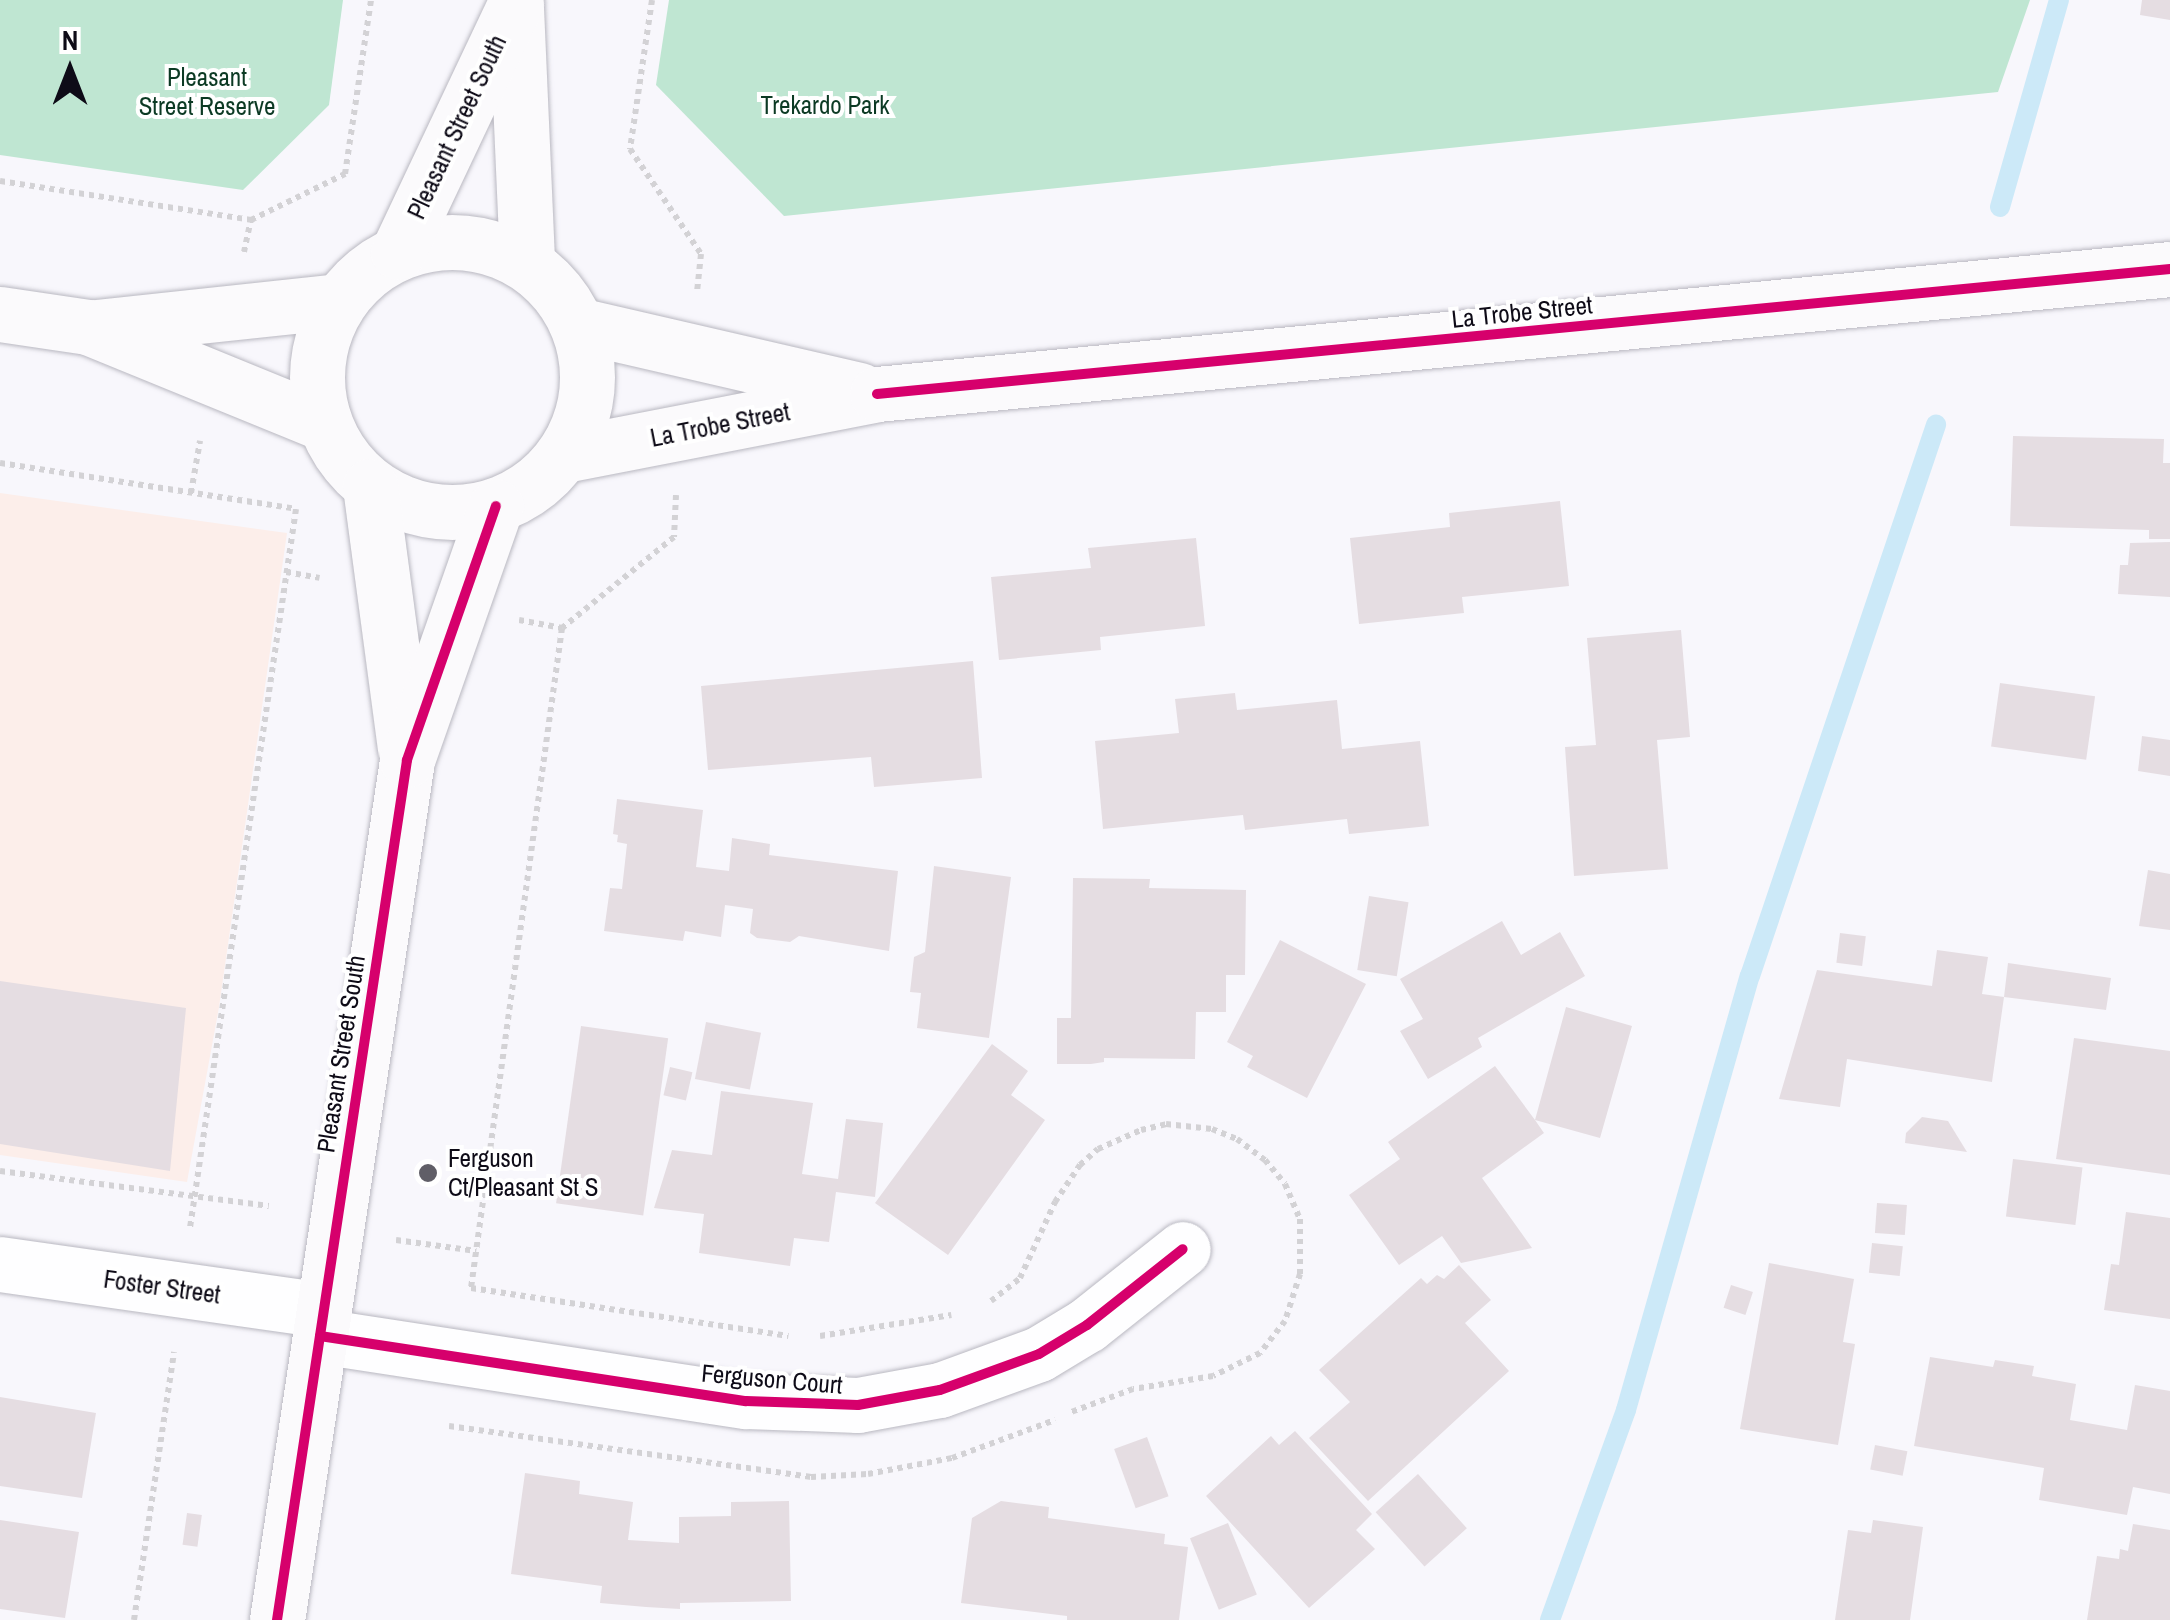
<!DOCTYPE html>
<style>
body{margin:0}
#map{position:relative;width:2170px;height:1620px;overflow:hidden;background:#f8f7fc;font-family:"Archivo Narrow",sans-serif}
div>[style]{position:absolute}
.commercial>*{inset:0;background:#fceeea}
.green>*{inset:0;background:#bfe6d2}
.stream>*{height:20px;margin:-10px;padding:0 10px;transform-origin:10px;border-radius:10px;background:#cce9f8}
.building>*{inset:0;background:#e5dde2;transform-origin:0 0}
.path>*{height:6px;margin-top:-3px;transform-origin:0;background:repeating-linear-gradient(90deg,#d3d2d5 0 5px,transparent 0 10px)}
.roads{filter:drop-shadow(0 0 2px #b9b8c1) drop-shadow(0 0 2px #b9b8c1)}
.street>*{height:55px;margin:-27.5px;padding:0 27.5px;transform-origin:27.5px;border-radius:27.5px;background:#fefeff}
.secondary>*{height:55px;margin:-27.5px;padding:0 27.5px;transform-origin:27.5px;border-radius:27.5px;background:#fbfafc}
.secondary>.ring{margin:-27.5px;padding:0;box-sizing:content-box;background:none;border:55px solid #fbfafc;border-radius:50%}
.cycleway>*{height:10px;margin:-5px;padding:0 5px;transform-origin:5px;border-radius:5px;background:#d6006c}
.dots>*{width:28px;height:28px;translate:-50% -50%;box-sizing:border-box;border:5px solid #fff;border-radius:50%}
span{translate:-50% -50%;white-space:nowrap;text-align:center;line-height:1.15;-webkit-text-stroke:8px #fff;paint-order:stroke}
.park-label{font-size:25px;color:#0c3a24}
.street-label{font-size:25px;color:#0e0b17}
.poi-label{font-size:25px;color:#0e0b17}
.left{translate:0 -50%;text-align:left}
.north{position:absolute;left:20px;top:20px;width:100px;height:100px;-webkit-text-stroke:8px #fff;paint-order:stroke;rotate:0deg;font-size:28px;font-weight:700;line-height:40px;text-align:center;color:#0e0b17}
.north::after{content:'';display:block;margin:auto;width:35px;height:45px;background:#0e0b17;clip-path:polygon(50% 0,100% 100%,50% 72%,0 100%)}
</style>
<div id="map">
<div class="commercial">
<div style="clip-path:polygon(0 493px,287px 533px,219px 1007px,187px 1182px,0 1155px)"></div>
</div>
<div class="green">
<div style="clip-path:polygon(0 0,343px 0,329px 105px,243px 190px,0 155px)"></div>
<div style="clip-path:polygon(669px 0,2030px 0,1998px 92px,784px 216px,656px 85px)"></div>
</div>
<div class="stream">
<div style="left:2000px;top:207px;width:215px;rotate:-74.1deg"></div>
<div style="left:1550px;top:1620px;width:223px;rotate:-70.1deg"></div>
<div style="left:1626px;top:1410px;width:451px;rotate:-74.1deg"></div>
<div style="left:1750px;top:976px;width:582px;rotate:-71.35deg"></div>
</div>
<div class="building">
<div style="clip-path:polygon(2142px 0,2170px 0,2170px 20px,2140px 15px)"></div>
<div style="clip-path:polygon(2013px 436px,2164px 439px,2163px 463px,2170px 463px,2170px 539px,2149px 539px,2149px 530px,2010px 526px)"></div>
<div style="clip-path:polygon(1560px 501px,1569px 586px,1462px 597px,1464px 613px,1359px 624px,1350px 538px,1450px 527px,1449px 513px)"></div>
<div style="clip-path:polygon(1196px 538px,1205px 626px,1100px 637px,1101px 650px,999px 660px,991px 577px,1091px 568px,1088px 548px)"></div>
<div style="clip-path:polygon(2170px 542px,2170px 597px,2118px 594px,2120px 565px,2128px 565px,2130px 543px)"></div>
<div style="clip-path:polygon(1681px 630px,1690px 737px,1657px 740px,1668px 869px,1574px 876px,1565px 747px,1596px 745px,1587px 638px)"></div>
<div style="clip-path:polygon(973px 661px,982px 778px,874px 787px,871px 757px,708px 770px,701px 686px)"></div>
<div style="left:2000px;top:683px;width:96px;height:64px;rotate:8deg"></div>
<div style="clip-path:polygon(1235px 693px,1237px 710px,1337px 700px,1342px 749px,1420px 741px,1429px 826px,1349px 834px,1347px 819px,1245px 830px,1243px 815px,1103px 829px,1095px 741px,1179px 733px,1175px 699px)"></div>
<div style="clip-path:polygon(2142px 736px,2170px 740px,2170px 776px,2138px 771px)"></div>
<div style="clip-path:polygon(617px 799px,703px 810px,696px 867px,729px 871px,732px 838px,770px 844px,769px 855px,898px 871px,889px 951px,799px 936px,790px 942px,757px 938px,750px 933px,753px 909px,725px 905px,721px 937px,685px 931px,683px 941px,604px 931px,610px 888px,622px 889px,627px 844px,617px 842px,618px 835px,613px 834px)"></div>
<div style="clip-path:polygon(934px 866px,1011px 877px,989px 1038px,917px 1028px,921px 993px,910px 992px,914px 957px,925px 952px)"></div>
<div style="clip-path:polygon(2148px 870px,2170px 874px,2170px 930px,2139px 926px)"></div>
<div style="clip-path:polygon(1073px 878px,1150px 879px,1149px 888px,1246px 890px,1245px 975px,1226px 975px,1226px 1012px,1196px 1012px,1195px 1059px,1104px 1058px,1104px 1062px,1091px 1064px,1057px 1064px,1057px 1018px,1071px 1018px)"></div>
<div style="left:1369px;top:896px;width:40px;height:75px;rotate:9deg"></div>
<div style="clip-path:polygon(1502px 921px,1521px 955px,1560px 932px,1585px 976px,1478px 1038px,1482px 1047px,1428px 1079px,1400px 1031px,1423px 1019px,1400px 979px)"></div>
<div style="left:1840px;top:933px;width:26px;height:30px;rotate:7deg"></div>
<div style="clip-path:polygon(1280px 940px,1366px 984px,1307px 1098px,1247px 1067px,1253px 1056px,1227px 1042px)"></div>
<div style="clip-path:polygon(1937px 950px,1988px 957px,1982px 994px,2004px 997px,2008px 963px,2111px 978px,2106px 1010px,2004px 997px,1992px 1082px,1847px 1059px,1840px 1107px,1779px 1099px,1817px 970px,1932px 986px)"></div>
<div style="clip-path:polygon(0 981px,186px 1008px,170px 1171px,0 1144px)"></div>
<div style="clip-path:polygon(1566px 1007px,1632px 1026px,1600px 1138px,1535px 1120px,1544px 1133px,1482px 1178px,1532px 1248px,1461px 1263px,1442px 1236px,1399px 1265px,1349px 1195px,1400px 1159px,1388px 1142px,1495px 1066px,1535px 1120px)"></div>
<div style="left:706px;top:1022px;width:56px;height:58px;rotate:11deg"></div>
<div style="left:581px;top:1026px;width:88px;height:179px;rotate:8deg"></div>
<div style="clip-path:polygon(2074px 1038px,2170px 1051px,2170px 1175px,2056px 1159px)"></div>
<div style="clip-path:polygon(992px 1044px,1028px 1071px,1011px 1095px,1045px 1120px,948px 1255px,875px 1203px)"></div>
<div style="left:670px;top:1067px;width:23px;height:29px;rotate:13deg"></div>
<div style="clip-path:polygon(721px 1091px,813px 1103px,802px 1174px,838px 1179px,846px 1119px,883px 1123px,875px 1197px,836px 1192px,829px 1242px,794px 1238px,790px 1266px,699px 1253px,704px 1214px,654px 1208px,672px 1150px,712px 1155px)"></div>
<div style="clip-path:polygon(1922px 1117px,1948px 1121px,1967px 1152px,1905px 1143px,1906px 1133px)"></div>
<div style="left:2013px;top:1159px;width:70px;height:58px;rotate:7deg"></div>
<div style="left:1877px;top:1203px;width:30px;height:30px;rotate:4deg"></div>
<div style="clip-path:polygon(2126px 1212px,2170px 1218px,2170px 1319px,2104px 1310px,2111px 1264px,2119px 1265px)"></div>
<div style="left:1872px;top:1243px;width:31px;height:30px;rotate:6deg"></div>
<div style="clip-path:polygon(1769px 1263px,1854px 1279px,1843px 1342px,1855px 1344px,1838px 1445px,1740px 1429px)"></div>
<div style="clip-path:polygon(1459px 1265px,1491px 1300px,1465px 1323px,1509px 1371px,1368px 1501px,1309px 1438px,1350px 1402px,1319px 1370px,1421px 1278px,1427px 1284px,1437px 1275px,1444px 1279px)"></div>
<div style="left:1731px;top:1285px;width:23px;height:24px;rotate:18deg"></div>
<div style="clip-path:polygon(1930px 1357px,1993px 1367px,1995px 1360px,2034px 1366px,2032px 1376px,2076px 1384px,2070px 1420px,2127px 1430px,2135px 1385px,2170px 1391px,2170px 1494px,2133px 1487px,2127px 1515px,2039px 1500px,2044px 1468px,1914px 1446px)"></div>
<div style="clip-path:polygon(0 1397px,96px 1413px,82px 1498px,0 1486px)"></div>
<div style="clip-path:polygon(1295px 1431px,1372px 1514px,1356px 1530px,1375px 1549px,1309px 1608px,1206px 1496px,1271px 1436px,1279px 1445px)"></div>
<div style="left:1147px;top:1437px;width:63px;height:35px;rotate:70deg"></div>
<div style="left:1875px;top:1445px;width:33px;height:25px;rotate:11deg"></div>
<div style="clip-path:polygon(525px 1473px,580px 1481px,579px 1494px,633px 1502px,628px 1540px,679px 1543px,679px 1517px,731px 1516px,731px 1502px,789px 1501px,791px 1601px,680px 1603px,680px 1609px,646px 1607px,600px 1603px,602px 1586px,511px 1574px)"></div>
<div style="left:1418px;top:1474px;width:73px;height:57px;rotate:48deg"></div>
<div style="clip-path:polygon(1001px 1501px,1049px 1507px,1048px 1518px,1165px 1534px,1164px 1544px,1188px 1547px,1179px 1620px,1067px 1620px,1067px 1616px,961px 1603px,972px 1518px)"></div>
<div style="left:187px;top:1513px;width:15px;height:32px;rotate:8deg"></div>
<div style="clip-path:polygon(0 1520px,79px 1532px,65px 1618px,0 1609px)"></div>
<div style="clip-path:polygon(1873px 1520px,1923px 1527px,1910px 1620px,1835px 1620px,1848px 1530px,1871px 1533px)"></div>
<div style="left:1228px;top:1523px;width:77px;height:41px;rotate:68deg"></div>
<div style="clip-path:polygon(2133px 1524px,2170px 1530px,2170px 1620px,2087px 1620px,2097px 1556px,2119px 1559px,2120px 1549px,2128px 1551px)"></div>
</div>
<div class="path">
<div style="left:652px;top:0;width:151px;rotate:98.4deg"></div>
<div style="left:630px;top:149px;width:127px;rotate:55.9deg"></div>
<div style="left:701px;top:254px;width:36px;rotate:96deg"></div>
<div style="left:0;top:181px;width:254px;rotate:8.8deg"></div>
<div style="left:244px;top:252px;width:33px;rotate:-78deg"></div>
<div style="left:251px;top:220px;width:105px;rotate:-26.1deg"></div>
<div style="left:345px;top:174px;width:176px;rotate:-81.5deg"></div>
<div style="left:0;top:463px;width:300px;rotate:8.8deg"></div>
<div style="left:296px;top:509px;width:727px;rotate:98.39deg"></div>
<div style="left:191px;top:493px;width:53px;rotate:-80.2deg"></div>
<div style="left:676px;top:495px;width:42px;rotate:92.7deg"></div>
<div style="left:674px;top:537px;width:144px;rotate:140.9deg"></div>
<div style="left:562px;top:628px;width:666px;rotate:97.85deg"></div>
<div style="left:471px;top:1288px;width:321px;rotate:8.6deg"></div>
<div style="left:286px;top:572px;width:34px;rotate:10deg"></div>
<div style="left:519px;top:620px;width:44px;rotate:10.5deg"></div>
<div style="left:0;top:1171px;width:271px;rotate:7.4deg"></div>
<div style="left:396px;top:1240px;width:81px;rotate:7.8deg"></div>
<div style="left:991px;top:1301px;width:37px;rotate:-38deg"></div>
<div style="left:1020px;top:1278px;width:84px;rotate:-65.3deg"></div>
<div style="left:1055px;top:1202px;width:45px;rotate:-56deg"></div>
<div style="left:1080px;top:1165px;width:24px;rotate:-42deg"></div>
<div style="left:1098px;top:1149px;width:47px;rotate:-23.8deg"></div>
<div style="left:1141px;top:1130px;width:26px;rotate:-13deg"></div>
<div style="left:1166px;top:1124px;width:46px;rotate:6.2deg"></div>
<div style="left:1212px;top:1129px;width:27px;rotate:22deg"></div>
<div style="left:1237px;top:1139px;width:35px;rotate:37deg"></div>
<div style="left:1265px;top:1160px;width:31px;rotate:50deg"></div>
<div style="left:1285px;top:1184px;width:38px;rotate:67deg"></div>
<div style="left:1300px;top:1219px;width:55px;rotate:90deg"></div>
<div style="left:1300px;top:1274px;width:49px;rotate:107.7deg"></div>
<div style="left:1285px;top:1321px;width:41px;rotate:128deg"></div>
<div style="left:1260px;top:1353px;width:52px;rotate:153.9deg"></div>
<div style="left:1213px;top:1376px;width:81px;rotate:170.8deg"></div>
<div style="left:1133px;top:1389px;width:66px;rotate:159.6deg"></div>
<div style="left:820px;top:1336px;width:133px;rotate:-9.1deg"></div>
<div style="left:449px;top:1426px;width:366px;rotate:8deg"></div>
<div style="left:811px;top:1477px;width:57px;rotate:-3deg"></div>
<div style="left:868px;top:1474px;width:86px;rotate:-10.8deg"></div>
<div style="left:952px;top:1458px;width:110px;rotate:-20.3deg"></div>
<div style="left:134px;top:1620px;width:271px;rotate:-81.5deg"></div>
</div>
<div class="roads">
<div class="street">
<div style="left:0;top:1264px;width:326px;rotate:8.1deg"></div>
<div style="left:320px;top:1336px;width:431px;rotate:8.7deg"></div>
<div style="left:746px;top:1401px;width:112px;rotate:2deg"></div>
<div style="left:858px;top:1405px;width:83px;rotate:-10.4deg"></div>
<div style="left:940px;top:1390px;width:105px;rotate:-20deg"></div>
<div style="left:1039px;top:1354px;width:56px;rotate:-31.1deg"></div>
<div style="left:1087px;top:1325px;width:122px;rotate:-38.4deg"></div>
</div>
<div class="secondary">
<div style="left:516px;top:8px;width:256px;rotate:87.5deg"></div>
<div class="ring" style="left:317px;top:242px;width:215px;height:215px"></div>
<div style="left:398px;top:252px;width:276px;rotate:-64.7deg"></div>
<div style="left:0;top:314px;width:89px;rotate:8.4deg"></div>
<div style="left:88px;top:327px;width:254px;rotate:22.2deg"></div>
<div style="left:578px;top:325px;width:289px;rotate:13deg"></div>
<div style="left:96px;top:327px;width:244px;rotate:-6.1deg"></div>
<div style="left:564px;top:455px;width:319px;rotate:-11deg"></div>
<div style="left:877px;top:394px;width:1299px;rotate:-5.52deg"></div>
<div style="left:370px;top:486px;width:263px;rotate:82.4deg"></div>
<div style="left:277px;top:1620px;width:870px;rotate:-81.4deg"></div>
<div style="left:407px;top:760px;width:269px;rotate:-70.7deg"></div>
</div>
</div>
<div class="cycleway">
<div style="left:877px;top:394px;width:1299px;rotate:-5.52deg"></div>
<div style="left:320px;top:1336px;width:431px;rotate:8.7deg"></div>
<div style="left:746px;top:1401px;width:112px;rotate:2deg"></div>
<div style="left:858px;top:1405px;width:83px;rotate:-10.4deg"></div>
<div style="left:940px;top:1390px;width:105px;rotate:-20deg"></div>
<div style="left:1039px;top:1354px;width:56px;rotate:-31.1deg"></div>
<div style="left:1087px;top:1325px;width:122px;rotate:-38.4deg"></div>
<div style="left:277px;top:1620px;width:870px;rotate:-81.4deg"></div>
<div style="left:407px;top:760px;width:269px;rotate:-70.7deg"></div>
</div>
<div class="dots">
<div style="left:428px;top:1173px;background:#605e67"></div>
</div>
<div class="park-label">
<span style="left:207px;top:92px">Pleasant<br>Street Reserve</span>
<span style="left:825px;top:105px">Trekardo Park</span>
</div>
<div class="street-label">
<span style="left:457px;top:127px;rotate:-65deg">Pleasant Street South</span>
<span style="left:1522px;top:312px;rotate:-6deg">La Trobe Street</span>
<span style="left:720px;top:425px;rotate:-11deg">La Trobe Street</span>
<span style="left:341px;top:1054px;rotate:-81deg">Pleasant Street South</span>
<span style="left:162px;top:1287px;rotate:8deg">Foster Street</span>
<span style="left:772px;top:1379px;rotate:5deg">Ferguson Court</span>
</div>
<div class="poi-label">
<span class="left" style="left:448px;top:1173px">Ferguson<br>Ct/Pleasant St S</span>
</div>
<div class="north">N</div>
</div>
